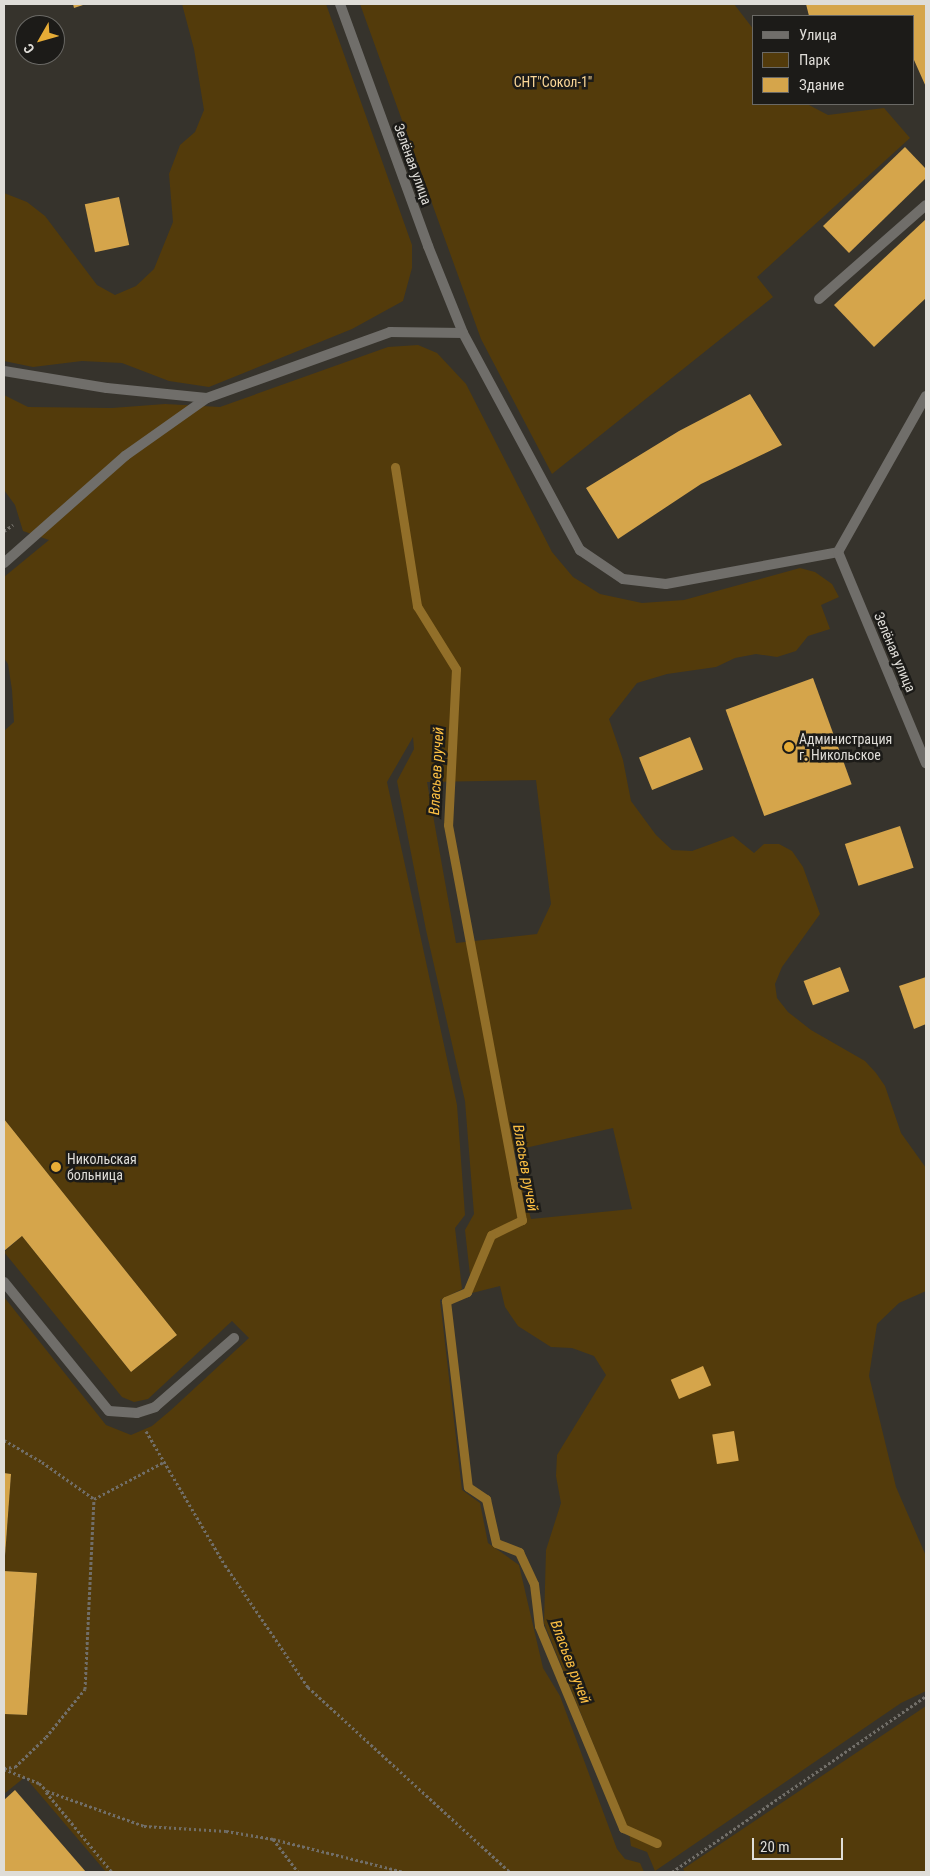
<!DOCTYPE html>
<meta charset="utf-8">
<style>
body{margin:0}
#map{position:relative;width:930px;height:1876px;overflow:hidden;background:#36332c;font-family:"Roboto Condensed",sans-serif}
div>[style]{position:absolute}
.green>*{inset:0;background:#533b0b}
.stream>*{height:9px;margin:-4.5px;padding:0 4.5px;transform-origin:4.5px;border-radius:4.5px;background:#926f29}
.building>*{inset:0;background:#d5a54b;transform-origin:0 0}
.path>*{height:3px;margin-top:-1.5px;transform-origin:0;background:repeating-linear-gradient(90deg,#716e68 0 2.5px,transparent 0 5px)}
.service>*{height:10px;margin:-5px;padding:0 5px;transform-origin:5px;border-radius:5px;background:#706e6a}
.minor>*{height:10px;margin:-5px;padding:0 5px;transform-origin:5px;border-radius:5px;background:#706e6a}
.dots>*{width:14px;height:14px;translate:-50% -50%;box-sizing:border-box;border:2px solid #1c1b18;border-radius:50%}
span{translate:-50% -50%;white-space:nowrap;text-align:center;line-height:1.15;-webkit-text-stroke:5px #1c1b18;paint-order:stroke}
.park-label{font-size:14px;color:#fbd797}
.street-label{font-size:14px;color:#dfddd8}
.poi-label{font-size:14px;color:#dfddd8}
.left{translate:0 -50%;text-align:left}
.water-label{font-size:15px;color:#fcbf43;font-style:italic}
.frame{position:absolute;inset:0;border:5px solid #dfddd8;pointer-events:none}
.legend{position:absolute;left:752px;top:15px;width:162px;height:90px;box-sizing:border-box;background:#1c1b18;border:1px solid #6a6965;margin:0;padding:6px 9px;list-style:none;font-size:15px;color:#dfddd8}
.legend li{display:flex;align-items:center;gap:10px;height:25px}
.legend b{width:25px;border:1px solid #6a6965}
.north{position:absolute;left:15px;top:15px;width:50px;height:50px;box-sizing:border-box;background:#1c1b18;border:1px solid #6a6965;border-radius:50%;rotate:232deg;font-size:14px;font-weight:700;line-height:20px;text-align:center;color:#dfddd8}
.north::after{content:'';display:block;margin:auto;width:18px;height:22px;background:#e6ac36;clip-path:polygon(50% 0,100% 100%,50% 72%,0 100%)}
.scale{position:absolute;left:752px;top:1838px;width:91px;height:22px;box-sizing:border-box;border:2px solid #dfddd8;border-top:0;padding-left:6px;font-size:15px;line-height:18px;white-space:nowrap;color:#dfddd8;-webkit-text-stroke:4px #1c1b18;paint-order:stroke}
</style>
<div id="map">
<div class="green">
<div style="clip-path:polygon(182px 4px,326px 4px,412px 245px,412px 268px,403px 301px,352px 329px,209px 387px,169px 381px,122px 363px,82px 361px,33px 367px,4px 361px,4px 193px,27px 202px,45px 216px,97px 285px,115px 295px,136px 286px,154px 269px,173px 222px,169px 174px,180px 145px,195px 132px,204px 110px,194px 49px)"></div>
<div style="clip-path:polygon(360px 4px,734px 4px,754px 30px,754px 104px,807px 104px,828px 115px,884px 108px,910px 138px,757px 277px,773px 297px,552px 474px,481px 339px)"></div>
<div style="clip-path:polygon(evenodd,418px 345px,437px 353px,466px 384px,552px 552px,573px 577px,600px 594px,642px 603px,684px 600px,800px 568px,815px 572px,832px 584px,839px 597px,821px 605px,830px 629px,808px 636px,796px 651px,777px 657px,756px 654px,735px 658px,716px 667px,667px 674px,637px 683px,609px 719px,623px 760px,631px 801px,656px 835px,672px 850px,692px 851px,733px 836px,754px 853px,764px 844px,779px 844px,792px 851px,803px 867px,820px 914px,782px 967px,775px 984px,777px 998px,788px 1012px,811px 1030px,865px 1061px,876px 1073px,885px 1086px,901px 1133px,926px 1168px,926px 1291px,899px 1303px,877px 1324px,869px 1376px,896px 1487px,926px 1556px,926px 1691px,901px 1703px,655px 1871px,647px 1852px,631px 1846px,629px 1832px,544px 1623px,546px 1550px,561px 1503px,556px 1476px,557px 1455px,606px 1375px,594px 1356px,572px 1348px,551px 1347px,518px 1326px,505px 1307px,500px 1286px,472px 1293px,465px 1230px,474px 1214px,465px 1101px,426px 930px,397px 781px,414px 749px,413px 737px,387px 782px,457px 1105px,465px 1215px,455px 1228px,462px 1289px,440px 1300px,462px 1490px,480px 1503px,488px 1543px,519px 1565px,543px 1668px,560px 1696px,617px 1849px,625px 1859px,640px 1863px,644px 1872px,106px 1872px,25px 1777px,4px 1794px,4px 1714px,27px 1715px,37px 1573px,4px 1571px,11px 1474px,4px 1473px,4px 1297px,106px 1425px,131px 1435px,152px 1426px,171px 1410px,249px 1338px,232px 1321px,148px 1399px,134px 1402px,122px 1397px,4px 1252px,22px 1236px,131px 1372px,177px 1335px,4px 1119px,4px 731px,14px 722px,12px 690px,8px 664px,4px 658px,4px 577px,49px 540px,23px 531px,15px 505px,4px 490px,4px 395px,28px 407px,112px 408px,165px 404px,220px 407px,388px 347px,418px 345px,536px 780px,551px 904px,537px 934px,456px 943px,427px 782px,536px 780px,418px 345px,613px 1128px,632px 1209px,531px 1219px,512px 1151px,613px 1128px)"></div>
<div style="clip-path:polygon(926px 1706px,926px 1872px,685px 1872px,683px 1869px)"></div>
</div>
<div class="stream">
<div style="left:395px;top:467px;width:141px;rotate:81deg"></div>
<div style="left:417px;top:606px;width:74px;rotate:58.2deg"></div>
<div style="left:456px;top:669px;width:156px;rotate:92.9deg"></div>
<div style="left:448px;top:825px;width:402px;rotate:79.4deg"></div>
<div style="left:522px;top:1220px;width:34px;rotate:154deg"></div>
<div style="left:491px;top:1235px;width:62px;rotate:112.8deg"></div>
<div style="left:467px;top:1292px;width:23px;rotate:157deg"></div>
<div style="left:446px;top:1301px;width:187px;rotate:83.3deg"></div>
<div style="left:468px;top:1487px;width:22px;rotate:34deg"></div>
<div style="left:486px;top:1499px;width:45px;rotate:77.2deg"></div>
<div style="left:496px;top:1543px;width:25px;rotate:21deg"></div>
<div style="left:519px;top:1552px;width:35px;rotate:65deg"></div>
<div style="left:534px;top:1584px;width:42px;rotate:83.2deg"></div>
<div style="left:539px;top:1626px;width:219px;rotate:67.4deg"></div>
<div style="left:623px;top:1828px;width:37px;rotate:24deg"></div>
</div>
<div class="building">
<div style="clip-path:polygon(73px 4px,86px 4px,74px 8px)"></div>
<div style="clip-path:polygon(806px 4px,926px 4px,926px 87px,914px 60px,914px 16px,809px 16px)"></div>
<div style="clip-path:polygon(905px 147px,926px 169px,926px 178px,849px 253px,823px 226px)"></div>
<div style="left:119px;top:197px;width:49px;height:35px;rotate:78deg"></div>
<div style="clip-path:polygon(926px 219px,926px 298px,874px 347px,834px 305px)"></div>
<div style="clip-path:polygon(750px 394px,782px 445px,701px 484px,618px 539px,586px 488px,679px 431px)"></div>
<div style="left:813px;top:678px;width:113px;height:93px;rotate:70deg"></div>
<div style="left:690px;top:737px;width:35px;height:55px;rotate:68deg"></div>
<div style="left:900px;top:826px;width:44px;height:58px;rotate:72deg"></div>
<div style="left:840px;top:967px;width:26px;height:39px;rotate:69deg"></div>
<div style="clip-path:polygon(926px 977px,926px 1024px,914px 1029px,899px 986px)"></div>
<div style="clip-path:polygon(4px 1119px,177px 1335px,131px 1372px,22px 1236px,4px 1251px)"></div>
<div style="left:703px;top:1366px;width:21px;height:35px;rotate:67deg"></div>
<div style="left:734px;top:1431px;width:30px;height:22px;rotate:81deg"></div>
<div style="clip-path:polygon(4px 1473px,11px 1474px,5px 1556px,4px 1556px)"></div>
<div style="clip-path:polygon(4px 1571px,37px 1573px,27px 1715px,4px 1714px)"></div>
<div style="clip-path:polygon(15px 1790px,86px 1872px,5px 1872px,4px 1800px)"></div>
</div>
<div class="path">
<div style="left:4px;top:531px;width:11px;rotate:-34deg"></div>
<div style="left:146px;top:1431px;width:156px;rotate:59.5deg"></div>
<div style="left:225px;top:1565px;width:148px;rotate:55.8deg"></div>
<div style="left:308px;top:1687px;width:274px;rotate:42.5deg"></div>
<div style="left:4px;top:1440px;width:44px;rotate:30.1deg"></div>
<div style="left:42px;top:1462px;width:64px;rotate:35.4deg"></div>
<div style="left:94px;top:1499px;width:79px;rotate:-27.9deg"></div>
<div style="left:4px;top:1768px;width:11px;rotate:-5deg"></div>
<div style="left:15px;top:1767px;width:43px;rotate:-44.1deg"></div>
<div style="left:46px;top:1737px;width:62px;rotate:-50.9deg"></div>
<div style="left:85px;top:1689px;width:190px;rotate:-87.3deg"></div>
<div style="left:4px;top:1769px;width:38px;rotate:22deg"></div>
<div style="left:39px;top:1783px;width:11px;rotate:45deg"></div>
<div style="left:47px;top:1791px;width:103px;rotate:19.8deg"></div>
<div style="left:144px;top:1826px;width:82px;rotate:3.5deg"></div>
<div style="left:226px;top:1831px;width:48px;rotate:9.7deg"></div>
<div style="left:273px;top:1839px;width:135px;rotate:14.1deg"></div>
<div style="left:46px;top:1792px;width:104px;rotate:50.5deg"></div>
<div style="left:273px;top:1839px;width:41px;rotate:52.9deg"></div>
<div style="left:672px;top:1872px;width:309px;rotate:-34.7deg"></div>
</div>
<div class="service">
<div style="left:819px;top:299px;width:142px;rotate:-41.3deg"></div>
<div style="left:4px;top:563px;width:162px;rotate:-41.5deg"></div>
<div style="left:125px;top:456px;width:100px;rotate:-35.3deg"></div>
<div style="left:4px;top:1282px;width:166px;rotate:50.9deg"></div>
<div style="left:109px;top:1411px;width:28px;rotate:4deg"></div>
<div style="left:137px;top:1413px;width:19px;rotate:-18deg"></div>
<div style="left:155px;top:1407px;width:105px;rotate:-41.1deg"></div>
</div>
<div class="minor">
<div style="left:340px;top:4px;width:258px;rotate:70deg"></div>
<div style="left:428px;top:246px;width:94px;rotate:68.1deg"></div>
<div style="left:463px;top:333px;width:247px;rotate:61.7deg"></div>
<div style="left:580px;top:550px;width:52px;rotate:34deg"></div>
<div style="left:623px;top:579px;width:43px;rotate:6.6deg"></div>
<div style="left:666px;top:584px;width:175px;rotate:-10.5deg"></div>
<div style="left:838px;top:552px;width:179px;rotate:-60.6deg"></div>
<div style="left:4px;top:371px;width:104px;rotate:9.4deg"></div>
<div style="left:107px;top:388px;width:100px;rotate:5.7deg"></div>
<div style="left:207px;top:398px;width:195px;rotate:-19.8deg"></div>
<div style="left:390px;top:332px;width:73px;rotate:0.8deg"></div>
<div style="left:838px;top:552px;width:229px;rotate:67.4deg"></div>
</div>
<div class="dots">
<div style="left:789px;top:747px;background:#e6ac36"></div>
<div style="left:56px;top:1167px;background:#e6ac36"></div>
</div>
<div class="park-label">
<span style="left:553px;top:82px">СНТ"Сокол-1"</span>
</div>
<div class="street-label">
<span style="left:413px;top:164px;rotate:70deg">Зелёная улица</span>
<span style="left:895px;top:652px;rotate:67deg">Зелёная улица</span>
</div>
<div class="poi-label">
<span class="left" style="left:799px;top:747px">Администрация<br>г. Никольское</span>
<span class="left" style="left:67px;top:1167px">Никольская<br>больница</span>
</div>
<div class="water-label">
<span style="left:437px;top:771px;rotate:-87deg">Власьев ручей</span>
<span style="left:525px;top:1168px;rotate:80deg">Власьев ручей</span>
<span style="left:570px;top:1662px;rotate:69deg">Власьев ручей</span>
</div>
<div class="frame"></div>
<ul class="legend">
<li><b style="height:6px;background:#706e6a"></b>Улица</li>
<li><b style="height:14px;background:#533b0b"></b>Парк</li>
<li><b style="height:14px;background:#d5a54b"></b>Здание</li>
</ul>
<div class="north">С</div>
<div class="scale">20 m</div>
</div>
